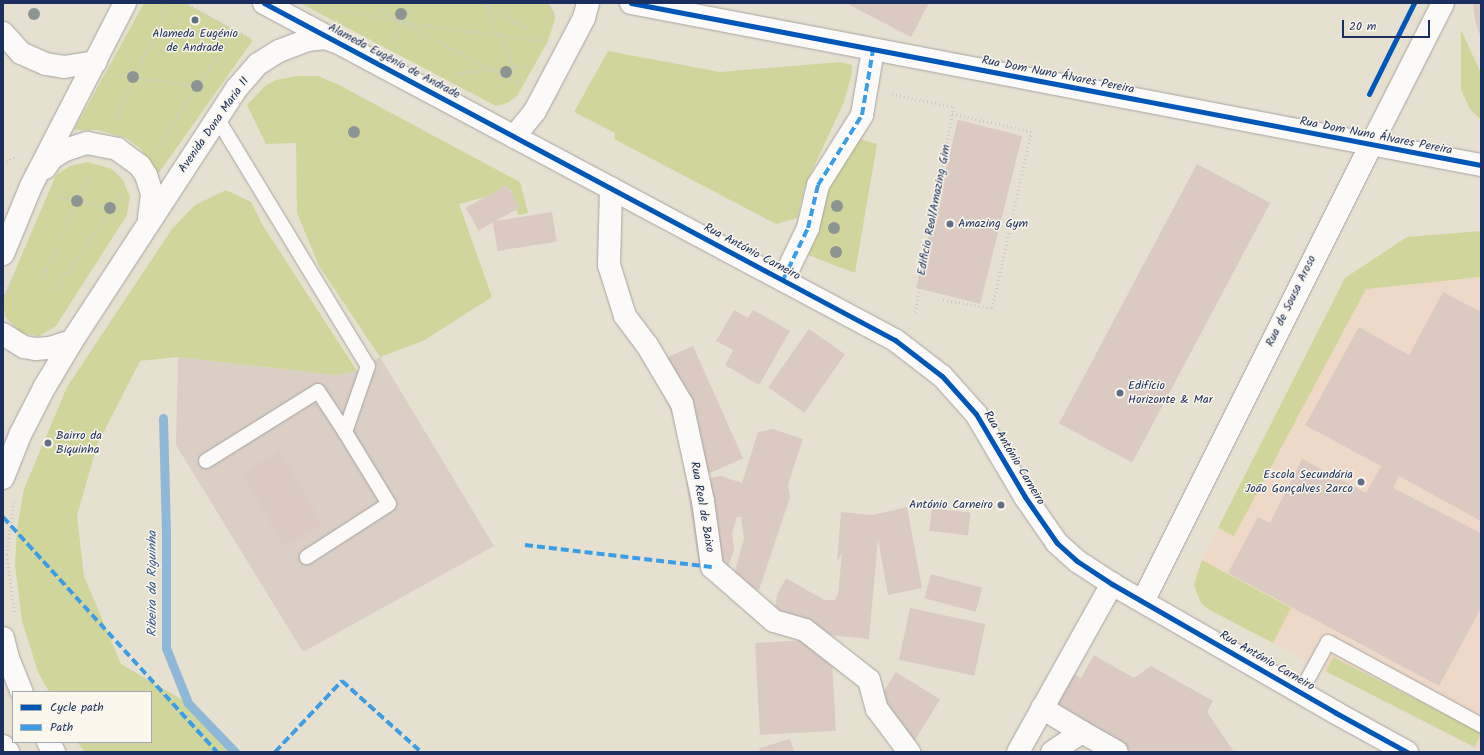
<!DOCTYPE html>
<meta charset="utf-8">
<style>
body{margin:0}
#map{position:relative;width:1484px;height:755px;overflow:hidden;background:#e6e0d0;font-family:Kalam,sans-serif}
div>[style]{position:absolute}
.built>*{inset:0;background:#eed9c8}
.industrial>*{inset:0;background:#dacec5}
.green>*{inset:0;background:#d0d69b;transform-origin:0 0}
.stream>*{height:9px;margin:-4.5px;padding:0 4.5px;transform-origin:4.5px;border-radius:4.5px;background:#8fb8d8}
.building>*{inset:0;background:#dacac2;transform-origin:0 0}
.path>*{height:2.5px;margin-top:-1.25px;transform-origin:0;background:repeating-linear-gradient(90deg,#cacaca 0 1px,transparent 0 4px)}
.roads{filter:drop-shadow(0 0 1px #a5a4a0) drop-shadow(0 0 1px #a5a4a0)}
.service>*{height:14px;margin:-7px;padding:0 7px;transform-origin:7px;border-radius:7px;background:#fbfaf8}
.minor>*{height:22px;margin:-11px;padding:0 11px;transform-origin:11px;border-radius:11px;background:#fbfaf8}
.tertiary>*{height:22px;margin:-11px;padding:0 11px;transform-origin:11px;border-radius:11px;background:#fbfaf8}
.quiet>*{height:4px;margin-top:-2px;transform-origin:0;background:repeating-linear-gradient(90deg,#3b9de6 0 8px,transparent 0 12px)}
.cycleway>*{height:5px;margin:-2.5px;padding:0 2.5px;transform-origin:2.5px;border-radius:2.5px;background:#0057b8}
.trees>*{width:12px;height:12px;margin:-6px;border-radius:50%;background:#8d9594}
.dots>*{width:11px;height:11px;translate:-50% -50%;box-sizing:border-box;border:2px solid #fbf7ec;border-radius:50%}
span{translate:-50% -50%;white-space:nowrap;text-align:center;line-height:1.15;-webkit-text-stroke:3px #fbf7ec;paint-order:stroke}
.poi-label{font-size:12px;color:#1b2f5e}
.left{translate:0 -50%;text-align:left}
.right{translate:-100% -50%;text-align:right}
.street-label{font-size:12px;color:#1b2f5e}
.water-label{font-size:13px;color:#37598a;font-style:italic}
.frame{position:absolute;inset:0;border:4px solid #1b2f5e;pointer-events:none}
.legend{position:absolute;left:12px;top:691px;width:140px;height:52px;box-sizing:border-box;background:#fbf7ec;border:1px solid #a1a7b3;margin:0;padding:5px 7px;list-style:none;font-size:12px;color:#1b2f5e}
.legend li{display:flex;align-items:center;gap:8px;height:20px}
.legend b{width:20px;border:1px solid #a1a7b3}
.scale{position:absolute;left:1342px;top:20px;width:88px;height:18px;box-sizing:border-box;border:2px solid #1b2f5e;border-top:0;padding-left:5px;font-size:12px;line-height:14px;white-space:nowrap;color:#1b2f5e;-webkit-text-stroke:3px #fbf7ec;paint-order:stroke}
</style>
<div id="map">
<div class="built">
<div style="clip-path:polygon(1481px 231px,1481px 752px,1208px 609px,1201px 603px,1194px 585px,1196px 573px,1210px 544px,1345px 278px,1407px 237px)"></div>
</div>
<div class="industrial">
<div style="clip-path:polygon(178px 357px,335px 375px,357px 371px,380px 357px,494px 546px,303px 652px,176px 445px)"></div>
</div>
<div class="green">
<div style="clip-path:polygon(144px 3px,185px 3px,253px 40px,158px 174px,140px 148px,126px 138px,97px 130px,74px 130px)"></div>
<div style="clip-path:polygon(300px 3px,548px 3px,554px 12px,555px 19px,548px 41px,517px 96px,508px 103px,496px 106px)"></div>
<div style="clip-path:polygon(1461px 30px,1481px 73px,1481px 120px,1470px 109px,1461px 90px)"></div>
<div style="clip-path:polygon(608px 51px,720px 72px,840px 62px,852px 65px,852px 73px,844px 102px,805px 186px,797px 218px,776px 224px,614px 139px,615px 133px,574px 112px)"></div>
<div style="clip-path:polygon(296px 76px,318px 76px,339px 85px,520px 182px,528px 213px,518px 215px,511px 190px,459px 204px,492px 297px,423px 341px,380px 357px,319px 266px,297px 213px,296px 143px,266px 144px,247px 105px,265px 86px,276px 80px)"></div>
<div style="clip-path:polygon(859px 139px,877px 144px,855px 273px,808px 255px,818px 234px,825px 192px)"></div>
<div style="clip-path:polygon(87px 162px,112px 169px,123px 180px,130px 197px,127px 215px,56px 326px,39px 336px,21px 333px,5px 317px,3px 299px,56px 175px,70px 166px)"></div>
<div style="clip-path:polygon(226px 190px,251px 202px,262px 224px,357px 371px,335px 375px,178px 357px,140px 361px,97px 445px,77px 516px,84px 576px,121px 664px,188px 703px,235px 752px,85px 752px,77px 742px,151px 742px,151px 692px,49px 692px,38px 672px,22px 621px,15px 565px,17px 529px,24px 489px,67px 387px,172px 229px,195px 205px)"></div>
<div style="clip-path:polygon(1481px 231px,1481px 277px,1366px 289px,1234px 536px,1218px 528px,1345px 278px,1407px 237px)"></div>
<div style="clip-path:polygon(1202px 560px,1291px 608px,1273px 643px,1208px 609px,1201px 603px,1194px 585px)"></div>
<div style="left:1333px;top:657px;width:167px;height:16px;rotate:27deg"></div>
</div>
<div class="stream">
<div style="left:163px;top:418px;width:118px;rotate:88.5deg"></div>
<div style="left:166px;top:536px;width:112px;rotate:90deg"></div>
<div style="left:166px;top:648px;width:59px;rotate:68.2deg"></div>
<div style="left:188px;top:703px;width:68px;rotate:46.2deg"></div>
</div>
<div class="building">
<div style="clip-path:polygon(846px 3px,929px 3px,911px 37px)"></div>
<div style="clip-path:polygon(1473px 3px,1481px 3px,1481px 39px,1475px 20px)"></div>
<div style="left:958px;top:120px;width:66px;height:173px;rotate:14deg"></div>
<div style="left:1197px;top:164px;width:83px;height:294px;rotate:28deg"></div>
<div style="left:507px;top:185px;width:26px;height:47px;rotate:61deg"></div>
<div style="left:552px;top:212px;width:30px;height:60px;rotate:81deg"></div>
<div style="clip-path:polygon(1443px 292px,1481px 312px,1481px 521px,1399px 476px,1393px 488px,1481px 533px,1481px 608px,1439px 686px,1228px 573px,1258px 517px,1270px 523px,1302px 459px,1366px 493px,1381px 466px,1305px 425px,1359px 327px,1409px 355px)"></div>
<div style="clip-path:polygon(734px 310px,748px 318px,753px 310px,790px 331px,759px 385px,725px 365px,733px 350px,716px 341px)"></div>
<div style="left:809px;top:329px;width:44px;height:71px;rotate:35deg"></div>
<div style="left:693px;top:346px;width:123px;height:47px;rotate:66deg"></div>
<div style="clip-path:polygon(773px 429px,803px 439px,788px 485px,790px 497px,759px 590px,732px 582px,744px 539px,741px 517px,737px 517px,732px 533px,734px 549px,728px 567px,710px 570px,699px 566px,686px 482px,721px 476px,742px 483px,758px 432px)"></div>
<div style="left:280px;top:451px;width:85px;height:44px;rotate:60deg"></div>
<div style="clip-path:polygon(907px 507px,922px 588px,888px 595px,878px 539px,869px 639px,819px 634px,775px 610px,777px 595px,786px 578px,824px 600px,835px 600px,838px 594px,842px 553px,837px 562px,841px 512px,873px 515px)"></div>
<div style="left:932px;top:508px;width:39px;height:23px;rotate:7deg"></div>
<div style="left:931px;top:574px;width:53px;height:25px;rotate:15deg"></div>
<div style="left:910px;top:608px;width:77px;height:53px;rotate:12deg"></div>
<div style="left:831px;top:639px;width:92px;height:76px;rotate:87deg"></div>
<div style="clip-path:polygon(1094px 655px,1134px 678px,1151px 666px,1213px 701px,1207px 712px,1234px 752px,1096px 752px,1038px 720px,1066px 670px,1081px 678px)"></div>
<div style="left:896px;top:672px;width:52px;height:53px;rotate:32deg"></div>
<div style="clip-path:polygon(790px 739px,794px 752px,760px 752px,759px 748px)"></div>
</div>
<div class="path">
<div style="left:185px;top:3px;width:74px;rotate:28.3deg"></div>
<div style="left:368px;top:3px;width:38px;rotate:29deg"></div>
<div style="left:485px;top:3px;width:85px;rotate:65.8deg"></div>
<div style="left:485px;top:3px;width:69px;rotate:31.4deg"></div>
<div style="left:548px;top:3px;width:15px;rotate:62deg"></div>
<div style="left:335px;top:9px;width:69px;rotate:10.8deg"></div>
<div style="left:403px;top:22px;width:141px;rotate:7.7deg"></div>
<div style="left:405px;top:23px;width:129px;rotate:28.2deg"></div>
<div style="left:392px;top:41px;width:43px;rotate:-61.1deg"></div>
<div style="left:455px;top:74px;width:75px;rotate:-6.9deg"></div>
<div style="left:119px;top:75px;width:87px;rotate:7.9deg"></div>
<div style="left:892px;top:94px;width:63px;rotate:11.8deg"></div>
<div style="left:954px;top:107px;width:211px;rotate:100.7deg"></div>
<div style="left:115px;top:121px;width:129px;rotate:-65.8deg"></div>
<div style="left:156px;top:147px;width:142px;rotate:-56.2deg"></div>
<div style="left:3px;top:164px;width:15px;rotate:-32deg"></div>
<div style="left:56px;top:196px;width:69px;rotate:11.6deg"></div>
<div style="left:40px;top:282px;width:123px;rotate:-65.1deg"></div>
<div style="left:55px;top:289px;width:119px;rotate:-55.2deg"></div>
<div style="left:3px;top:299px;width:22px;rotate:-66deg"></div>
<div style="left:943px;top:300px;width:50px;rotate:9.3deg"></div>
<div style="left:992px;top:308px;width:180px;rotate:-77.5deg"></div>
<div style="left:1031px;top:132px;width:81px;rotate:-167.2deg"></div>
<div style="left:14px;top:502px;width:53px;rotate:97.5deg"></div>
<div style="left:7px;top:555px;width:60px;rotate:82.3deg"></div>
</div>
<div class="roads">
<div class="service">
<div style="left:217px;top:118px;width:290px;rotate:58.7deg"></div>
<div style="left:368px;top:366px;width:70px;rotate:109.2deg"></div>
<div style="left:345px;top:432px;width:84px;rotate:58.6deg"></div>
<div style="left:389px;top:504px;width:98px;rotate:147.1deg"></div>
<div style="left:206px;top:461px;width:132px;rotate:-32deg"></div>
<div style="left:318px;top:391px;width:49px;rotate:56.6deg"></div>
<div style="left:1300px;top:693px;width:58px;rotate:-61.2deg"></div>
<div style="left:1328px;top:642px;width:174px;rotate:28.5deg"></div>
</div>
<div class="minor">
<div style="left:611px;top:188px;width:77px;rotate:91.5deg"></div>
<div style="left:609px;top:265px;width:53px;rotate:72.6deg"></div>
<div style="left:625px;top:316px;width:36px;rotate:53deg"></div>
<div style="left:647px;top:345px;width:69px;rotate:59.3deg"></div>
<div style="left:682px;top:404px;width:99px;rotate:77.8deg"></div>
<div style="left:703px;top:501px;width:67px;rotate:82.2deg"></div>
<div style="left:712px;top:567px;width:82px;rotate:41.1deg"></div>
<div style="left:774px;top:621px;width:32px;rotate:16deg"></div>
<div style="left:805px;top:630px;width:81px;rotate:38deg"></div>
<div style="left:869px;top:680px;width:30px;rotate:75deg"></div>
<div style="left:877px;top:709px;width:54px;rotate:53.3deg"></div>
<div style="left:783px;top:280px;width:58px;rotate:-64.3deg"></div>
<div style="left:808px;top:228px;width:44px;rotate:-76.9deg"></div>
<div style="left:818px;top:185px;width:83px;rotate:-57.8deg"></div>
<div style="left:862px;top:115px;width:66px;rotate:-80.4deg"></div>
<div style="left:1143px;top:601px;width:510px;rotate:-63.43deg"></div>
<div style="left:1042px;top:708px;width:47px;rotate:31deg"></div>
<div style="left:1082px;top:732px;width:36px;rotate:146deg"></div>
<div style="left:1082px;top:732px;width:40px;rotate:29.7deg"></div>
<div style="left:1018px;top:752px;width:193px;rotate:-60.8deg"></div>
</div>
<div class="tertiary">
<div style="left:264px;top:3px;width:715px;rotate:28.11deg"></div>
<div style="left:895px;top:340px;width:59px;rotate:37.5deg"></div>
<div style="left:942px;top:376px;width:51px;rotate:48.2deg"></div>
<div style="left:976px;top:414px;width:96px;rotate:59.4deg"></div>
<div style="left:1025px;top:497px;width:56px;rotate:55.2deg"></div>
<div style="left:1057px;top:543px;width:27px;rotate:42deg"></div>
<div style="left:1077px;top:561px;width:42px;rotate:33.3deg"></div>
<div style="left:1112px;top:584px;width:258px;rotate:29.9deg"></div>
<div style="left:1336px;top:713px;width:81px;rotate:28.8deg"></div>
<div style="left:631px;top:3px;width:865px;rotate:10.79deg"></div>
<div style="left:3px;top:33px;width:27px;rotate:48deg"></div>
<div style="left:21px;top:53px;width:27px;rotate:24deg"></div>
<div style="left:46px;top:64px;width:18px;rotate:9deg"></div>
<div style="left:64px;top:67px;width:32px;rotate:-9deg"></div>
<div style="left:514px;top:137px;width:33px;rotate:-51deg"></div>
<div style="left:535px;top:111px;width:105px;rotate:-62.2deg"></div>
<div style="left:584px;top:18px;width:16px;rotate:-75deg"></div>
<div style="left:1371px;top:145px;width:159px;rotate:-63.1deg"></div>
<div style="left:45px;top:168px;width:12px;rotate:-55deg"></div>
<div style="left:52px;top:158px;width:15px;rotate:-32deg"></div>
<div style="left:65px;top:150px;width:23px;rotate:-18deg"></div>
<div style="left:87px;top:143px;width:31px;rotate:11deg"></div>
<div style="left:117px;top:149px;width:29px;rotate:36deg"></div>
<div style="left:140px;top:166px;width:11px;rotate:56deg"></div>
<div style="left:146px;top:175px;width:20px;rotate:72deg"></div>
<div style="left:152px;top:194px;width:24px;rotate:97deg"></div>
<div style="left:3px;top:254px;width:74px;rotate:-67.6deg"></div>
<div style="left:31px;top:186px;width:206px;rotate:-62.8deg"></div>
<div style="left:3px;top:334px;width:25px;rotate:32deg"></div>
<div style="left:24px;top:347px;width:11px;rotate:10deg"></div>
<div style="left:35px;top:349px;width:15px;rotate:-4deg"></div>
<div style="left:50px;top:348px;width:23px;rotate:-18deg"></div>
<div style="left:3px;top:478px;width:46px;rotate:-68.4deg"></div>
<div style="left:20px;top:435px;width:53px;rotate:-62.9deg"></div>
<div style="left:44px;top:388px;width:55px;rotate:-59.2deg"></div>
<div style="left:72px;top:341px;width:302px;rotate:-56.9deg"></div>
<div style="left:237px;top:88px;width:32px;rotate:-49deg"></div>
<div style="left:258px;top:64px;width:25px;rotate:-32deg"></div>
<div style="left:279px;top:51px;width:30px;rotate:-21deg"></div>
<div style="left:307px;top:40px;width:19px;rotate:-6deg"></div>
<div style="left:326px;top:38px;width:8px;rotate:23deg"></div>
<div style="left:3px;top:638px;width:21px;rotate:76deg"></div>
<div style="left:8px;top:658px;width:37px;rotate:68deg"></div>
<div style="left:48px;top:742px;width:12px;rotate:59deg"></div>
<div style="left:3px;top:746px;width:8px;rotate:50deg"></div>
</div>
</div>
<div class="quiet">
<div style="left:783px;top:280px;width:58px;rotate:-64.3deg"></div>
<div style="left:808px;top:228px;width:44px;rotate:-76.9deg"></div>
<div style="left:818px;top:185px;width:83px;rotate:-57.8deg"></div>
<div style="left:862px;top:115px;width:66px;rotate:-80.4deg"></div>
<div style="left:3px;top:517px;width:318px;rotate:47.7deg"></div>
<div style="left:525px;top:545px;width:188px;rotate:6.7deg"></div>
<div style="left:275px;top:752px;width:98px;rotate:-46.7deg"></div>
<div style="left:342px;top:681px;width:106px;rotate:41.9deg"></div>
</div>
<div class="cycleway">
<div style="left:264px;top:3px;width:715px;rotate:28.11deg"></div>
<div style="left:895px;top:340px;width:59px;rotate:37.5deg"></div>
<div style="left:942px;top:376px;width:51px;rotate:48.2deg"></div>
<div style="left:976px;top:414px;width:96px;rotate:59.4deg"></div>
<div style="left:1025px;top:497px;width:56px;rotate:55.2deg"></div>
<div style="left:1057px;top:543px;width:27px;rotate:42deg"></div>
<div style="left:1077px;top:561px;width:42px;rotate:33.3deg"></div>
<div style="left:1112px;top:584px;width:258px;rotate:29.9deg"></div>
<div style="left:1336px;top:713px;width:81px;rotate:28.8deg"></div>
<div style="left:631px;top:3px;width:865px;rotate:10.79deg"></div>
<div style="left:1369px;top:94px;width:102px;rotate:-63.7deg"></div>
</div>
<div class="trees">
<div style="left:34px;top:14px"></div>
<div style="left:401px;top:14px"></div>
<div style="left:506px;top:72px"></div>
<div style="left:133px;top:77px"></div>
<div style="left:197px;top:86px"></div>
<div style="left:354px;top:132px"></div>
<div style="left:77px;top:201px"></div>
<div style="left:837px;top:206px"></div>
<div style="left:110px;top:208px"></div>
<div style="left:834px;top:228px"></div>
<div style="left:836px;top:252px"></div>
</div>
<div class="dots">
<div style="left:195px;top:20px;background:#626d86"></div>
<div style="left:950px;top:224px;background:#626d86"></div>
<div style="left:1120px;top:393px;background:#626d86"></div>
<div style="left:48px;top:443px;background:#626d86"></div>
<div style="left:1361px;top:482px;background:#626d86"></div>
<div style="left:1001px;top:505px;background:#626d86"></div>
</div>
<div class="poi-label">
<span style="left:195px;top:41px">Alameda Eugénio<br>de Andrade</span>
<span class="left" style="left:958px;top:224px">Amazing Gym</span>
<span class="left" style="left:1128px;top:393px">Edifício<br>Horizonte &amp; Mar</span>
<span class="left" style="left:56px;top:443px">Bairro da<br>Biquinha</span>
<span class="right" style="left:1353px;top:482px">Escola Secundária<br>João Gonçalves Zarco</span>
<span class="right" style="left:993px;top:505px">António Carneiro</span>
</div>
<div class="street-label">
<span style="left:394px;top:61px;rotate:28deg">Alameda Eugênio de Andrade</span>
<span style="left:1058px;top:75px;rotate:11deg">Rua Dom Nuno Álvares Pereira</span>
<span style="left:214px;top:125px;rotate:-55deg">Avenida Dona Maria II</span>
<span style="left:1376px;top:136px;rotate:11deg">Rua Dom Nuno Álvares Pereira</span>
<span style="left:934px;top:210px;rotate:-79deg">Edificio Real/Amazing Gim</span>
<span style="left:752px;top:252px;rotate:28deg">Rua António Carneiro</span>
<span style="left:1291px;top:301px;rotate:-64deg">Rua de Sousa Aroso</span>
<span style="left:1014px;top:458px;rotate:59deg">Rua António Carneiro</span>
<span style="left:702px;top:507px;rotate:80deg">Rua Real de Baixo</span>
<span style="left:1267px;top:661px;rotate:30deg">Rua António Carneiro</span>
</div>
<div class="water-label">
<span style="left:153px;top:584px;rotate:-90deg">Ribeira da Riguinha</span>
</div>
<div class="frame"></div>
<ul class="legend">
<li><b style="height:5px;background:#0057b8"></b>Cycle path</li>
<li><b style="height:5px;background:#3b9de6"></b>Path</li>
</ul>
<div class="scale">20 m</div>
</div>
